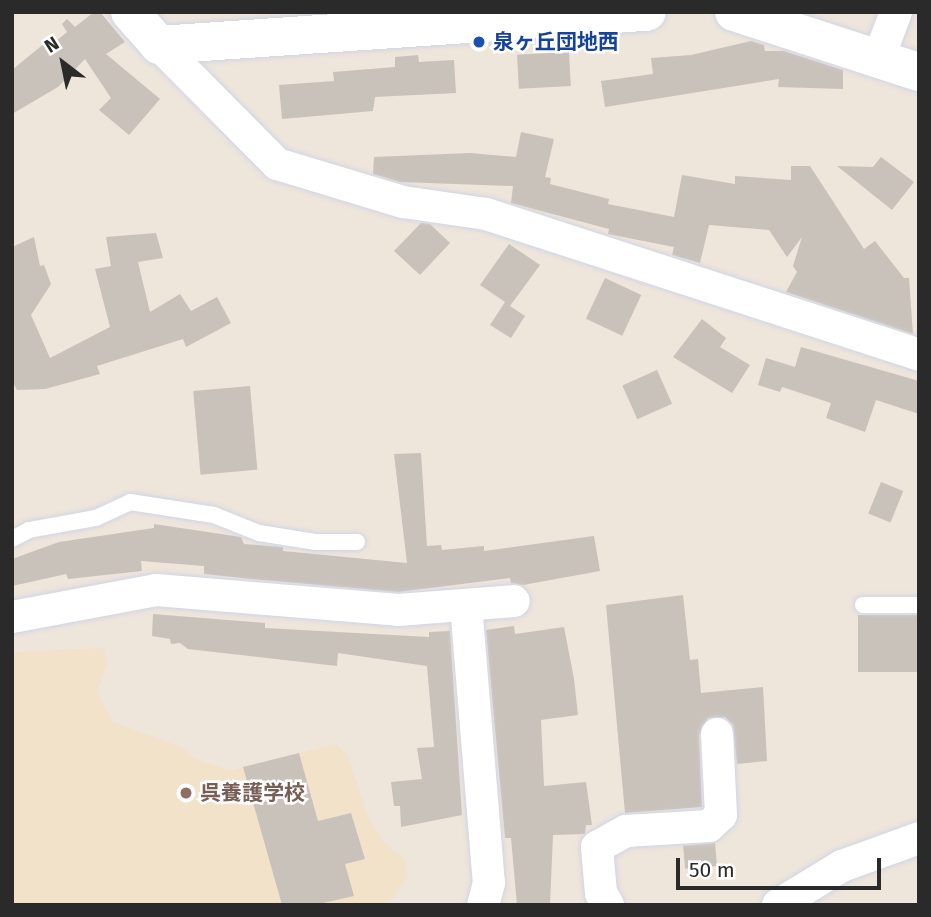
<!DOCTYPE html>
<meta charset="utf-8">
<style>
body{margin:0}
#map{position:relative;width:931px;height:917px;overflow:hidden;background:#eee5db;font-family:"Fira Sans","Noto Sans JP",sans-serif}
div>[style]{position:absolute}
.education>*{inset:0;background:#f1e2c9}
.building>*{inset:0;background:#c9c2bb;transform-origin:0 0}
.roads{filter:drop-shadow(0 0 2px #d0d5e5) drop-shadow(0 0 2px #d0d5e5)}
.lane>*{height:16px;margin:-8px;padding:0 8px;transform-origin:8px;border-radius:8px;background:#fff}
.street>*{height:32px;margin:-16px;padding:0 16px;transform-origin:16px;border-radius:16px;background:#fff}
.secondary>*{height:38px;margin:-19px;padding:0 19px;transform-origin:19px;border-radius:19px;background:#fff}
.dots>*{width:19px;height:19px;translate:-50% -50%;box-sizing:border-box;border:4px solid #fff;border-radius:50%}
span{translate:-50% -50%;white-space:nowrap;text-align:center;line-height:1.15;-webkit-text-stroke:5px #fff;paint-order:stroke}
.transit-label{font-size:21px;color:#164399;font-weight:700}
.left{translate:0 -50%;text-align:left}
.education-label{font-size:21px;color:#785e54;font-weight:700}
.frame{position:absolute;inset:0;border:14px solid #2a2a2a;pointer-events:none}
.north{position:absolute;left:28px;top:28px;width:70px;height:70px;-webkit-text-stroke:5px #fff;paint-order:stroke;rotate:328deg;font-size:19px;font-weight:700;line-height:28px;text-align:center;color:#2a2a2a}
.north::after{content:'';display:block;margin:auto;width:24px;height:32px;background:#2a2a2a;clip-path:polygon(50% 0,100% 100%,50% 72%,0 100%)}
.scale{position:absolute;left:676px;top:858px;width:205px;height:32px;box-sizing:border-box;border:4px solid #2a2a2a;border-top:0;padding-left:9px;font-size:21px;line-height:24px;white-space:nowrap;color:#2a2a2a;-webkit-text-stroke:5px #fff;paint-order:stroke}
</style>
<div id="map">
<div class="education">
<div style="clip-path:polygon(104px 648px,107px 664px,97px 692px,113px 722px,184px 748px,193px 758px,230px 771px,335px 744px,348px 755px,367px 815px,384px 842px,404px 859px,408px 876px,388px 905px,12px 905px,12px 652px)"></div>
</div>
<div class="building">
<div style="clip-path:polygon(94px 12px,100px 12px,125px 42px,106px 54px,160px 99px,129px 135px,99px 110px,111px 98px,85px 59px,58px 87px,12px 114px,12px 70px,51px 38px,55px 42px,67px 32px,62px 24px,67px 19px,75px 27px)"></div>
<div style="clip-path:polygon(751px 41px,764px 45px,765px 51px,784px 51px,843px 70px,843px 89px,778px 87px,779px 79px,605px 107px,601px 81px,653px 74px,651px 58px,691px 55px)"></div>
<div style="left:569px;top:52px;width:34px;height:52px;rotate:87deg"></div>
<div style="clip-path:polygon(418px 55px,419px 62px,454px 60px,456px 93px,375px 97px,373px 111px,282px 119px,279px 85px,334px 81px,333px 72px,395px 67px,395px 57px)"></div>
<div style="clip-path:polygon(521px 132px,554px 139px,545px 177px,551px 178px,550px 184px,609px 199px,608px 204px,674px 217px,682px 175px,735px 184px,735px 176px,791px 180px,791px 166px,810px 166px,864px 249px,875px 241px,904px 278px,909px 278px,913px 334px,786px 292px,797px 272px,793px 266px,802px 237px,787px 257px,769px 230px,709px 225px,700px 263px,672px 255px,674px 247px,608px 234px,609px 229px,511px 203px,513px 186px,400px 182px,373px 174px,374px 157px,470px 153px,516px 157px)"></div>
<div style="clip-path:polygon(881px 157px,914px 182px,892px 210px,837px 166px,873px 167px)"></div>
<div style="clip-path:polygon(421px 223px,430px 224px,450px 243px,420px 275px,394px 251px)"></div>
<div style="clip-path:polygon(156px 233px,163px 258px,138px 262px,150px 312px,180px 294px,191px 311px,217px 297px,231px 323px,186px 347px,183px 339px,97px 366px,100px 374px,45px 389px,17px 390px,12px 381px,12px 247px,34px 237px,40px 266px,44px 265px,51px 284px,31px 315px,50px 358px,110px 327px,95px 269px,111px 266px,106px 237px)"></div>
<div style="clip-path:polygon(509px 244px,540px 265px,510px 306px,525px 316px,511px 338px,490px 325px,505px 302px,480px 285px)"></div>
<div style="left:605px;top:278px;width:40px;height:45px;rotate:25deg"></div>
<div style="clip-path:polygon(702px 319px,726px 338px,720px 347px,750px 365px,732px 393px,673px 357px)"></div>
<div style="clip-path:polygon(801px 347px,919px 381px,919px 414px,876px 400px,865px 432px,826px 418px,831px 403px,782px 387px,780px 392px,758px 385px,766px 358px,795px 367px)"></div>
<div style="left:657px;top:370px;width:37px;height:38px;rotate:66deg"></div>
<div style="left:250px;top:386px;width:84px;height:57px;rotate:85deg"></div>
<div style="clip-path:polygon(421px 453px,427px 546px,441px 545px,442px 550px,484px 546px,484px 551px,594px 536px,600px 571px,523px 585px,511px 583px,510px 578px,398px 592px,251px 579px,204px 574px,204px 566px,141px 561px,142px 571px,68px 579px,66px 574px,12px 586px,12px 559px,59px 542px,154px 528px,154px 524px,241px 537px,244px 544px,283px 547px,283px 551px,407px 563px,394px 454px)"></div>
<div style="left:881px;top:482px;width:24px;height:34px;rotate:22deg"></div>
<div style="clip-path:polygon(683px 595px,690px 660px,698px 659px,701px 693px,763px 687px,767px 761px,737px 764px,733px 725px,725px 717px,708px 718px,699px 735px,702px 807px,625px 813px,606px 605px)"></div>
<div style="clip-path:polygon(153px 614px,265px 623px,265px 628px,429px 637px,429px 632px,450px 631px,462px 815px,401px 827px,400px 806px,394px 806px,391px 782px,422px 779px,417px 748px,434px 747px,427px 666px,338px 653px,337px 666px,188px 649px,180px 643px,171px 644px,170px 639px,152px 636px)"></div>
<div style="left:919px;top:615px;width:57px;height:61px;rotate:90deg"></div>
<div style="clip-path:polygon(514px 626px,515px 634px,564px 627px,574px 679px,578px 715px,541px 720px,544px 786px,586px 782px,592px 825px,586px 825px,585px 834px,553px 835px,550px 905px,517px 905px,511px 838px,505px 838px,486px 630px)"></div>
<div style="clip-path:polygon(299px 753px,318px 821px,351px 813px,365px 859px,345px 864px,354px 896px,314px 905px,282px 905px,243px 767px)"></div>
<div style="left:715px;top:843px;width:23px;height:32px;rotate:85deg"></div>
</div>
<div class="roads">
<div class="lane">
<div style="left:12px;top:539px;width:19px;rotate:-28deg"></div>
<div style="left:29px;top:530px;width:68px;rotate:-10.2deg"></div>
<div style="left:96px;top:518px;width:38px;rotate:-25deg"></div>
<div style="left:130px;top:502px;width:85px;rotate:8.8deg"></div>
<div style="left:214px;top:515px;width:48px;rotate:21.8deg"></div>
<div style="left:259px;top:533px;width:58px;rotate:9deg"></div>
<div style="left:316px;top:542px;width:41px"></div>
<div style="left:863px;top:605px;width:56px"></div>
</div>
<div class="street">
<div style="left:159px;top:45px;width:168px;rotate:45.2deg"></div>
<div style="left:277px;top:164px;width:132px;rotate:16.8deg"></div>
<div style="left:403px;top:202px;width:84px;rotate:8.2deg"></div>
<div style="left:486px;top:214px;width:455px;rotate:18deg"></div>
<div style="left:879px;top:57px;width:48px;rotate:-69.3deg"></div>
<div style="left:466px;top:605px;width:279px;rotate:85.3deg"></div>
<div style="left:489px;top:883px;width:23px;rotate:105deg"></div>
<div style="left:12px;top:617px;width:147px;rotate:-10.6deg"></div>
<div style="left:156px;top:590px;width:243px;rotate:4.7deg"></div>
<div style="left:398px;top:610px;width:116px;rotate:-4.4deg"></div>
<div style="left:608px;top:905px;width:14px;rotate:-120deg"></div>
<div style="left:601px;top:893px;width:46px;rotate:-95deg"></div>
<div style="left:597px;top:847px;width:33px;rotate:-29deg"></div>
<div style="left:626px;top:831px;width:83px;rotate:-3.4deg"></div>
<div style="left:709px;top:826px;width:16px;rotate:-43deg"></div>
<div style="left:721px;top:815px;width:81px;rotate:-92.8deg"></div>
<div style="left:778px;top:905px;width:75px;rotate:-31.4deg"></div>
<div style="left:842px;top:866px;width:82px;rotate:-20deg"></div>
</div>
<div class="secondary">
<div style="left:130px;top:12px;width:44px;rotate:48.7deg"></div>
<div style="left:159px;top:45px;width:489px;rotate:-3.9deg"></div>
<div style="left:734px;top:12px;width:194px;rotate:18deg"></div>
</div>
</div>
<div class="dots">
<div style="left:479px;top:42px;background:#1a4fb4"></div>
<div style="left:186px;top:793px;background:#8d6e63"></div>
</div>
<div class="transit-label">
<span class="left" style="left:493px;top:42px">泉ヶ丘団地西</span>
</div>
<div class="education-label">
<span class="left" style="left:200px;top:793px">呉養護学校</span>
</div>
<div class="frame"></div>
<div class="north">N</div>
<div class="scale">50 m</div>
</div>
